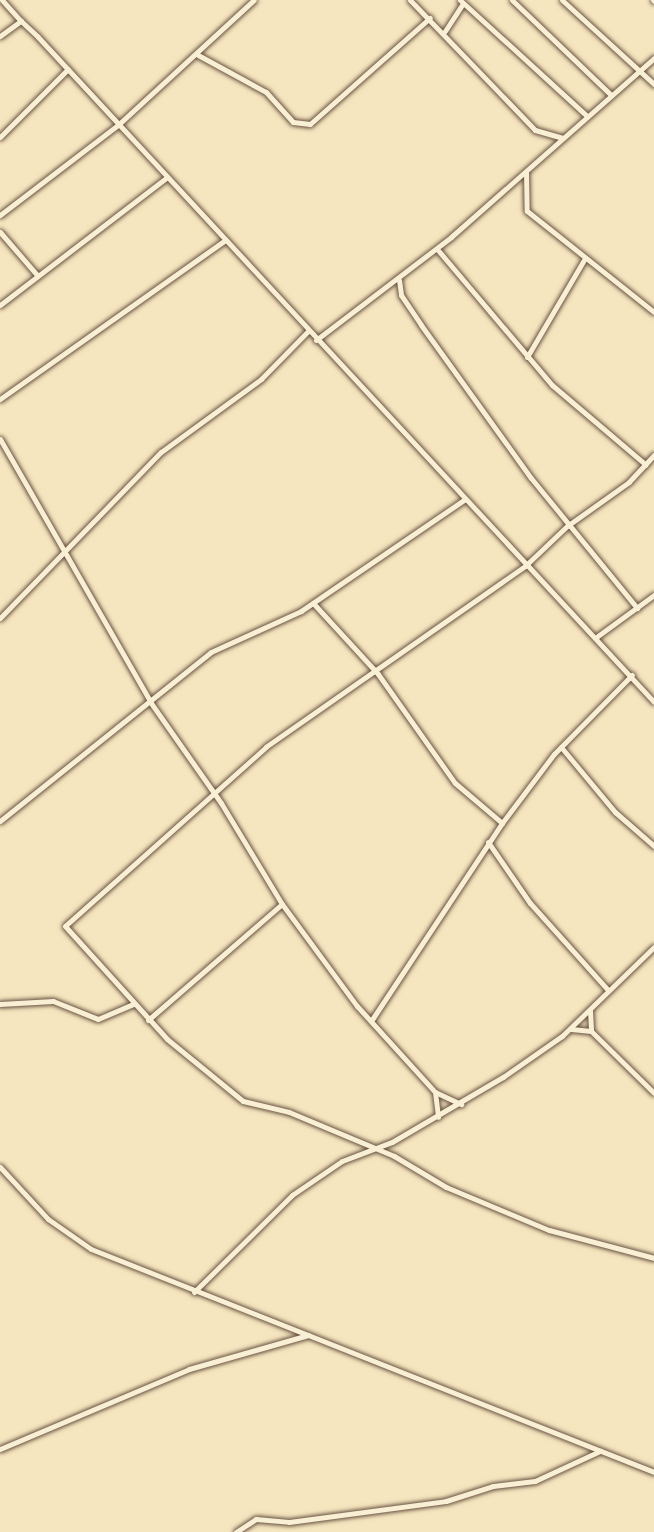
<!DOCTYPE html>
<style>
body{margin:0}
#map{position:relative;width:654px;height:1532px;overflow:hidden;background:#f6e6bf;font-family:Alegreya,serif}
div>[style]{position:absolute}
.roads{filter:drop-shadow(0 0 2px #685342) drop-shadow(0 0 2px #685342)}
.minor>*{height:5px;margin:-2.5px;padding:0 2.5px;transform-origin:2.5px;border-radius:2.5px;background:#f9efd5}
span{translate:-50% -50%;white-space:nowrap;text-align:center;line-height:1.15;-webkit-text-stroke:7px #f9efd5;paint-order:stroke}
</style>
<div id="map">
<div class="roads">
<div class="minor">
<div style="left:2px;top:0;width:28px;rotate:48deg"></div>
<div style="left:410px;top:0;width:180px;rotate:46.1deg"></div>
<div style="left:535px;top:130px;width:29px;rotate:16deg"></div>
<div style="left:460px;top:0;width:171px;rotate:42.4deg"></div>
<div style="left:512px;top:0;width:136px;rotate:43.8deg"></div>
<div style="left:562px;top:0;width:125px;rotate:42.4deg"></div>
<div style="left:653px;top:0;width:1px;rotate:45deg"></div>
<div style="left:445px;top:31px;width:33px;rotate:-57deg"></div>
<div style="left:0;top:36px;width:26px;rotate:-36deg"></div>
<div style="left:21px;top:21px;width:23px;rotate:43deg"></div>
<div style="left:38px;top:37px;width:906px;rotate:47.19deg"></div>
<div style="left:198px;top:55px;width:77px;rotate:28.6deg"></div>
<div style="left:266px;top:92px;width:40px;rotate:48deg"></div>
<div style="left:293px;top:122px;width:17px;rotate:7deg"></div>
<div style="left:310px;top:124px;width:160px;rotate:-41.5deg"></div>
<div style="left:0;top:137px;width:96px;rotate:-45deg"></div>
<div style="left:526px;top:172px;width:39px;rotate:89deg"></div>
<div style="left:527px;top:211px;width:162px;rotate:38.5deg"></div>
<div style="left:0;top:215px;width:150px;rotate:-37.4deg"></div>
<div style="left:119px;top:124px;width:183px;rotate:-42.6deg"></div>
<div style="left:0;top:232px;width:57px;rotate:49.3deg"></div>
<div style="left:437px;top:249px;width:178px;rotate:49.8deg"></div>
<div style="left:552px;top:385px;width:123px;rotate:40.4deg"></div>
<div style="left:399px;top:280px;width:15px;rotate:82deg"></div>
<div style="left:401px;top:295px;width:36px;rotate:56deg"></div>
<div style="left:421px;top:325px;width:188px;rotate:54.3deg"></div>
<div style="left:531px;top:478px;width:168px;rotate:50.8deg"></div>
<div style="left:0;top:305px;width:209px;rotate:-37.4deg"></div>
<div style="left:316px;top:340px;width:170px;rotate:-37.3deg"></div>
<div style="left:451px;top:237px;width:271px;rotate:-41.4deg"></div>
<div style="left:527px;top:357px;width:113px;rotate:-59.6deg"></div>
<div style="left:0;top:399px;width:276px;rotate:-35.2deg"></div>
<div style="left:0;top:439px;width:304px;rotate:60.2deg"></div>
<div style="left:151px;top:703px;width:122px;rotate:55deg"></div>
<div style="left:221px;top:803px;width:118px;rotate:58.9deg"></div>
<div style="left:282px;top:904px;width:127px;rotate:53.7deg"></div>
<div style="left:357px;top:1006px;width:116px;rotate:47.8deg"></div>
<div style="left:435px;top:1092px;width:29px;rotate:25deg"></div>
<div style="left:654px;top:455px;width:37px;rotate:133deg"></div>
<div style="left:629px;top:482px;width:76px;rotate:144.6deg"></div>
<div style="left:567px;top:526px;width:58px;rotate:136.4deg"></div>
<div style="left:525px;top:566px;width:316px;rotate:145.1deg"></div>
<div style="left:266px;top:747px;width:269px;rotate:138.3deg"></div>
<div style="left:65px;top:926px;width:152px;rotate:47.9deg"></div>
<div style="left:167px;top:1039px;width:98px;rotate:39.2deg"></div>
<div style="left:243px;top:1101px;width:47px;rotate:13.4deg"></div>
<div style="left:289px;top:1112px;width:114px;rotate:22.7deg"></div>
<div style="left:394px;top:1156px;width:61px;rotate:30.8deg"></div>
<div style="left:446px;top:1187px;width:112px;rotate:22.7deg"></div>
<div style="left:549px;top:1230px;width:109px;rotate:14.9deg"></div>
<div style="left:313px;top:603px;width:96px;rotate:47.5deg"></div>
<div style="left:378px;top:674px;width:133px;rotate:54.8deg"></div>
<div style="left:455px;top:783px;width:62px;rotate:40.4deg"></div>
<div style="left:0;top:618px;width:231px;rotate:-45.9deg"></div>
<div style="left:161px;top:452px;width:124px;rotate:-36.1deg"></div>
<div style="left:261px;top:379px;width:67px;rotate:-45.6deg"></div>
<div style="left:595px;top:638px;width:73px;rotate:-36.1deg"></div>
<div style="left:561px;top:747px;width:85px;rotate:50.3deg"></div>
<div style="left:615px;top:812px;width:52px;rotate:41.1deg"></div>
<div style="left:0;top:821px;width:270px;rotate:-38.7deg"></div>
<div style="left:211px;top:652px;width:99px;rotate:-24.5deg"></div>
<div style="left:301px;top:611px;width:197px;rotate:-34.3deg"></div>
<div style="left:488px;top:842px;width:74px;rotate:55.5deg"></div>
<div style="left:530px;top:903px;width:117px;rotate:48.1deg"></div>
<div style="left:0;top:1004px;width:53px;rotate:-3.2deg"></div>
<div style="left:53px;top:1001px;width:48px;rotate:21.8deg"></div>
<div style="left:98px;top:1019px;width:38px;rotate:-23deg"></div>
<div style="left:590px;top:1010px;width:21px;rotate:87deg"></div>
<div style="left:148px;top:1020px;width:177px;rotate:-40.9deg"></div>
<div style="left:371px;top:1021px;width:237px;rotate:-56.5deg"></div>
<div style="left:502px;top:823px;width:86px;rotate:-53deg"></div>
<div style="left:554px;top:754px;width:111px;rotate:-45.4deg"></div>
<div style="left:571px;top:1029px;width:20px;rotate:6deg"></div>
<div style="left:591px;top:1031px;width:88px;rotate:44.5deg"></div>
<div style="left:435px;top:1092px;width:25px;rotate:83deg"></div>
<div style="left:0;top:1167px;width:71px;rotate:47.3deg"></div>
<div style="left:48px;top:1219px;width:52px;rotate:34.9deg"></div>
<div style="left:91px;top:1249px;width:606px;rotate:21.61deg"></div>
<div style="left:194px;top:1292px;width:138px;rotate:-44.7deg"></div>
<div style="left:292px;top:1195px;width:60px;rotate:-34.2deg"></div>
<div style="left:342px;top:1161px;width:53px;rotate:-20.8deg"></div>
<div style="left:392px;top:1142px;width:129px;rotate:-30.4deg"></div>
<div style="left:503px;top:1077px;width:72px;rotate:-34.8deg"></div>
<div style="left:562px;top:1036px;width:128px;rotate:-44.1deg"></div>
<div style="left:0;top:1449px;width:205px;rotate:-22.9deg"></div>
<div style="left:189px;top:1369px;width:124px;rotate:-15.9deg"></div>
<div style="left:236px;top:1532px;width:24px;rotate:-33deg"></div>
<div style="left:256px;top:1519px;width:33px;rotate:5deg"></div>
<div style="left:289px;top:1522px;width:158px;rotate:-7.6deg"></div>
<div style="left:446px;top:1501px;width:49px;rotate:-17.7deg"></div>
<div style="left:493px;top:1486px;width:42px;rotate:-6.8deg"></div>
<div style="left:535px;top:1481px;width:72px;rotate:-24.8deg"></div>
</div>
</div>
</div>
